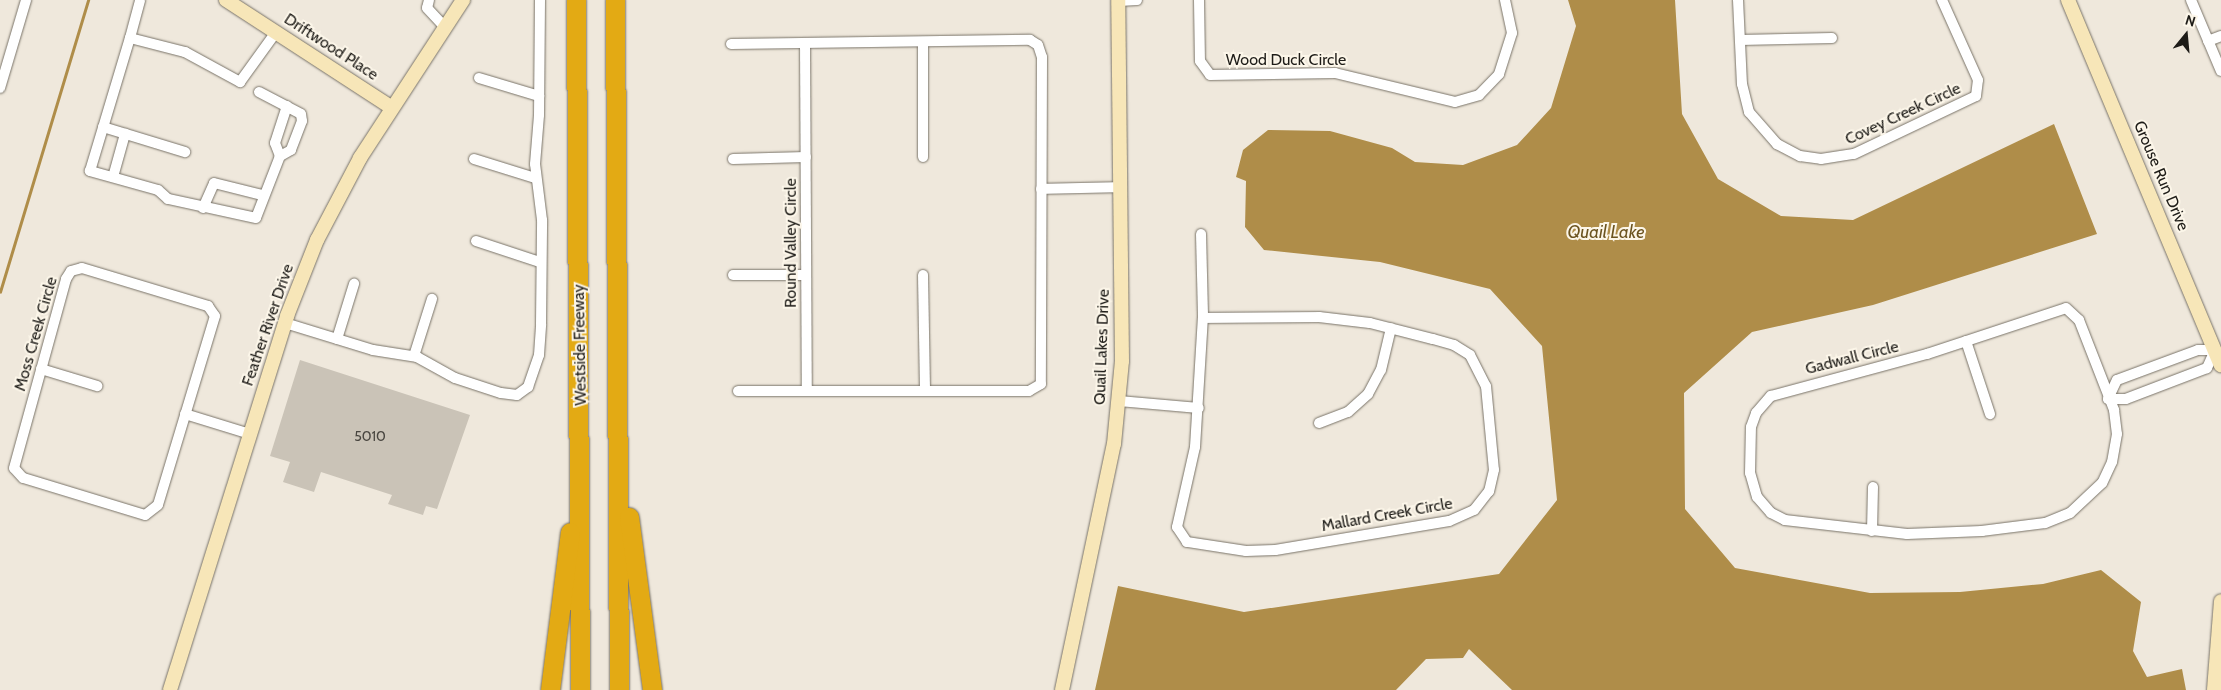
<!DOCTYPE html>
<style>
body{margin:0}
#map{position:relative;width:2221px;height:690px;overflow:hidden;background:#efe8dc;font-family:Cabin,sans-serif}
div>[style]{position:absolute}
.water>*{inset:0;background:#af8d49}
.stream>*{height:2.5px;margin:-1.25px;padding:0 1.25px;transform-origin:1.25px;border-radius:1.25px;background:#af8d49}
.building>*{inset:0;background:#cac3b7}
.roads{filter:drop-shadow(0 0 1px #797368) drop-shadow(0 0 1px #797368)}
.street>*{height:10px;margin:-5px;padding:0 5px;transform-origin:5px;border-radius:5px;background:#fff}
.secondary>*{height:14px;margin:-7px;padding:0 7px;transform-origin:7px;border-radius:7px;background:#f7e6b8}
.highway>*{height:19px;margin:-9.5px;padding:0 9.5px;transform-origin:9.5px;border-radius:9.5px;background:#e3aa14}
span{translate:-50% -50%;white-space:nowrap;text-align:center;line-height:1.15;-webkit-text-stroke:4px #fcf6e9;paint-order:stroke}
.number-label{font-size:14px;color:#494640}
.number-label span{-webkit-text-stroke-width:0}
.street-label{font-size:16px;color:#1e1c18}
.water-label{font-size:18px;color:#6c5420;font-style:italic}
.north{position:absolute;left:2161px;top:10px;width:50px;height:50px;-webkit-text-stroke:4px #fcf6e9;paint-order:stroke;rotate:17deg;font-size:14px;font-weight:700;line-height:20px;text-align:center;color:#1e1c18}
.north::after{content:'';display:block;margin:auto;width:18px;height:22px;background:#1e1c18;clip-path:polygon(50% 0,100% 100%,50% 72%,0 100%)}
</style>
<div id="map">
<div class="water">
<div style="clip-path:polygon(1568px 0,1675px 0,1682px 114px,1718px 179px,1781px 216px,1853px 220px,2054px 124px,2097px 234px,1873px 305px,1752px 332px,1684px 393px,1685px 509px,1735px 568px,1870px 593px,1960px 592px,2043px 584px,2101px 570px,2141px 602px,2133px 651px,2147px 677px,2182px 669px,2186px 690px,1512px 690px,1469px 649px,1463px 658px,1426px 659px,1396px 690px,1095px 690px,1118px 586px,1244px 612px,1499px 574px,1557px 500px,1542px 346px,1490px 289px,1380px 262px,1264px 250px,1245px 227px,1246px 181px,1236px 177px,1243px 150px,1268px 130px,1330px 131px,1392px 148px,1415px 162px,1463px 165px,1517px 145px,1551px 108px,1576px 26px)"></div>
</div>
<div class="stream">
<div style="left:0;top:292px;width:305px;rotate:-73.2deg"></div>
</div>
<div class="building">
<div style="clip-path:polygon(300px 360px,470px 415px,437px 509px,426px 506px,423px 515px,388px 504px,392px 495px,321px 472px,314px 492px,283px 482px,290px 462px,270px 456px)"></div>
</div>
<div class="roads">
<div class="street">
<div style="left:429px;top:0;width:8px;rotate:104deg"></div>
<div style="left:427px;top:8px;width:26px;rotate:47deg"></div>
<div style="left:1199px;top:0;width:61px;rotate:89.1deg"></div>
<div style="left:1200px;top:61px;width:17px;rotate:54deg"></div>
<div style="left:1210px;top:75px;width:125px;rotate:-0.9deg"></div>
<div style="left:1335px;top:73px;width:123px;rotate:13.6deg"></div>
<div style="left:1455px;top:102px;width:25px;rotate:-16deg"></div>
<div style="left:1479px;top:95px;width:29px;rotate:-46deg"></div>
<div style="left:1499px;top:74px;width:43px;rotate:-72.4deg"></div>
<div style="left:1512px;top:33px;width:34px;rotate:-102deg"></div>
<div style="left:1738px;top:0;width:84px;rotate:87.3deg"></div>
<div style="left:1742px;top:84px;width:29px;rotate:76deg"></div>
<div style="left:1749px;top:112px;width:43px;rotate:48.8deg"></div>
<div style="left:1777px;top:144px;width:26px;rotate:28deg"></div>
<div style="left:1800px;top:156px;width:21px;rotate:8deg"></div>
<div style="left:1821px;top:159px;width:33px;rotate:-9deg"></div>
<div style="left:1854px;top:154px;width:135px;rotate:-25.4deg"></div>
<div style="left:1976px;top:96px;width:16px;rotate:-83deg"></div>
<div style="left:1978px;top:80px;width:88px;rotate:-114.2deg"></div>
<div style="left:2191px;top:0;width:77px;rotate:67.1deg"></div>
<div style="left:1119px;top:1px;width:18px;rotate:-3deg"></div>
<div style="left:130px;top:38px;width:39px;rotate:-75deg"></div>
<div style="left:1740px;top:40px;width:92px;rotate:-1.2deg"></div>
<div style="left:2208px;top:41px;width:14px;rotate:-21deg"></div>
<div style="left:805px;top:43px;width:347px;rotate:89.7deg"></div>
<div style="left:923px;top:43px;width:114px;rotate:90deg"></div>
<div style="left:731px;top:44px;width:299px;rotate:-0.8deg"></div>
<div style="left:1030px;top:40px;width:9px;rotate:32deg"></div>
<div style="left:1038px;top:45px;width:13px;rotate:72deg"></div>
<div style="left:1042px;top:57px;width:327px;rotate:90.2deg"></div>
<div style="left:1041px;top:384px;width:14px;rotate:150deg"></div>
<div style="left:1029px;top:391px;width:291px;rotate:180deg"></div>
<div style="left:479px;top:78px;width:63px;rotate:16.7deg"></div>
<div style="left:0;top:88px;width:92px;rotate:-73.5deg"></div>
<div style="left:259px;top:92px;width:47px;rotate:27.6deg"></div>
<div style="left:301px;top:114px;width:7px;rotate:82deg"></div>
<div style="left:302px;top:121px;width:31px;rotate:111deg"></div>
<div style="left:291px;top:150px;width:13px;rotate:151deg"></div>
<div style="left:280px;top:156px;width:66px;rotate:111.2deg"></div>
<div style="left:256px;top:218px;width:90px;rotate:-167.8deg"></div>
<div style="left:168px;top:199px;width:13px;rotate:-138deg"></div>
<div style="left:158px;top:190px;width:71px;rotate:-164.4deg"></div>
<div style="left:90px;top:171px;width:139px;rotate:-73.3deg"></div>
<div style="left:130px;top:38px;width:57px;rotate:14.3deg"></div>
<div style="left:185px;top:52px;width:63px;rotate:28.6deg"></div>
<div style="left:240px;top:82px;width:62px;rotate:-54.2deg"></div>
<div style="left:103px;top:127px;width:86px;rotate:17deg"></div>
<div style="left:280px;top:156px;width:14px;rotate:-111deg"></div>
<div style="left:275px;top:143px;width:39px;rotate:-72deg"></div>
<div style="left:474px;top:159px;width:64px;rotate:17.3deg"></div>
<div style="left:733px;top:159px;width:73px;rotate:-1.6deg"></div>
<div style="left:113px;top:177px;width:45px;rotate:-74.4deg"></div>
<div style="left:1041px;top:189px;width:80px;rotate:-1.4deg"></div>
<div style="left:203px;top:208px;width:27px;rotate:-66deg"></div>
<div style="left:214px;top:183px;width:49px;rotate:14deg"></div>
<div style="left:1201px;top:234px;width:84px;rotate:88.6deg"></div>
<div style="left:476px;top:241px;width:67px;rotate:18.2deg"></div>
<div style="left:82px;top:268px;width:132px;rotate:16.8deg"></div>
<div style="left:208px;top:306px;width:12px;rotate:55deg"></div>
<div style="left:215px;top:316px;width:197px;rotate:106.8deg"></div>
<div style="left:158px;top:505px;width:16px;rotate:142deg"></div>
<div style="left:145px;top:515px;width:127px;rotate:-163.1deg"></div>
<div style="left:23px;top:478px;width:13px;rotate:-132deg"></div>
<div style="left:14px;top:468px;width:196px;rotate:-74.6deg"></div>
<div style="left:66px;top:279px;width:9px;rotate:-58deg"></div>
<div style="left:71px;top:271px;width:11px;rotate:-15deg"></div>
<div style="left:733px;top:275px;width:73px"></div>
<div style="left:923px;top:275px;width:114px;rotate:89deg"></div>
<div style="left:2066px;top:308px;width:18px;rotate:43deg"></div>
<div style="left:2079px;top:320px;width:97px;rotate:68.7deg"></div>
<div style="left:2114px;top:410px;width:24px;rotate:83deg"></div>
<div style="left:2117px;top:434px;width:28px;rotate:100deg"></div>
<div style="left:2112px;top:462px;width:23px;rotate:115deg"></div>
<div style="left:2102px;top:483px;width:44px;rotate:136.8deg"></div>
<div style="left:2070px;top:513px;width:27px;rotate:158deg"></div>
<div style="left:2045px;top:523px;width:64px;rotate:172.8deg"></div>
<div style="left:1982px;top:531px;width:75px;rotate:177.7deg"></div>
<div style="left:1907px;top:534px;width:123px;rotate:-173.5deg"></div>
<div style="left:1785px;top:520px;width:16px;rotate:-153deg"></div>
<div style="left:1771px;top:513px;width:21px;rotate:-131deg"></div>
<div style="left:1757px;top:497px;width:25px;rotate:-106deg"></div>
<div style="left:1750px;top:473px;width:46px;rotate:-88.8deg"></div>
<div style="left:1751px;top:427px;width:15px;rotate:-70deg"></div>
<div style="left:1756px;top:413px;width:23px;rotate:-49deg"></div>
<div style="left:1771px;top:396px;width:162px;rotate:-15.1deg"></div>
<div style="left:1927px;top:354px;width:146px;rotate:-18.3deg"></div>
<div style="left:1319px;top:317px;width:51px;rotate:6.7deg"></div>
<div style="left:1370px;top:323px;width:65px;rotate:14.3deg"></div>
<div style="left:1433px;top:339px;width:22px;rotate:16deg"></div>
<div style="left:1454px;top:345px;width:19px;rotate:32deg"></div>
<div style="left:1470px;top:355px;width:35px;rotate:63deg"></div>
<div style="left:1486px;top:386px;width:84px;rotate:84.6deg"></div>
<div style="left:1494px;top:470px;width:22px;rotate:103deg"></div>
<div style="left:1489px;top:491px;width:24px;rotate:128deg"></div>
<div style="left:1474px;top:510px;width:27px;rotate:156deg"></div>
<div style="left:1449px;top:521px;width:176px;rotate:170.5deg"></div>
<div style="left:1275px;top:550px;width:29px;rotate:178deg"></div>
<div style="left:1246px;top:551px;width:60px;rotate:-171.3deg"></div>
<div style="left:1187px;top:542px;width:18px;rotate:-124deg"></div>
<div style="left:1177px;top:527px;width:82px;rotate:-77.3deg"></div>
<div style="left:1195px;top:447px;width:129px;rotate:-86.5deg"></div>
<div style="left:1203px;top:318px;width:116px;rotate:-0.5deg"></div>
<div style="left:285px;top:323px;width:92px;rotate:17.1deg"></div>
<div style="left:373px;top:350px;width:45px;rotate:9deg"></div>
<div style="left:417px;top:357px;width:43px;rotate:28.9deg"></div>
<div style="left:455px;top:378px;width:48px;rotate:18.1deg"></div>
<div style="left:501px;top:393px;width:16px;rotate:7deg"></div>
<div style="left:517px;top:395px;width:14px;rotate:-36deg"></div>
<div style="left:528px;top:387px;width:34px;rotate:-71deg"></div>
<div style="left:539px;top:355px;width:31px;rotate:-86deg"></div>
<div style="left:541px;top:324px;width:104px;rotate:-89.4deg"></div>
<div style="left:542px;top:220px;width:56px;rotate:-97.1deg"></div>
<div style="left:535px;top:164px;width:49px;rotate:-85.3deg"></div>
<div style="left:539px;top:115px;width:115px;rotate:-89.5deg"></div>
<div style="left:337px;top:339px;width:58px;rotate:-72.8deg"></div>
<div style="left:1966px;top:341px;width:77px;rotate:71.8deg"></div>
<div style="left:2198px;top:350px;width:17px"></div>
<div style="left:2215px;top:350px;width:20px;rotate:114deg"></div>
<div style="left:2207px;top:368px;width:87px;rotate:159.1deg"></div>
<div style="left:2126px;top:399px;width:18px;rotate:180deg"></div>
<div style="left:2108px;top:399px;width:21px;rotate:-65deg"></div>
<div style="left:2117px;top:380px;width:86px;rotate:-20.3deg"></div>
<div style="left:414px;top:356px;width:60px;rotate:-72.5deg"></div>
<div style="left:41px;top:369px;width:59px;rotate:16.9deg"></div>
<div style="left:1119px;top:401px;width:80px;rotate:5deg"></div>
<div style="left:185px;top:414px;width:68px;rotate:17.1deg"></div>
<div style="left:1319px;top:423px;width:31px;rotate:-21deg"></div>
<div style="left:1348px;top:412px;width:27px;rotate:-42deg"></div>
<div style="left:1368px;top:394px;width:27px;rotate:-62deg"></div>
<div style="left:1381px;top:370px;width:43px;rotate:-76.6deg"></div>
<div style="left:1872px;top:531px;width:44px;rotate:-88.7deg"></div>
</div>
<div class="secondary">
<div style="left:226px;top:0;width:198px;rotate:33deg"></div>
<div style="left:2068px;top:0;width:396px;rotate:67.3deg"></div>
<div style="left:170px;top:690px;width:392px;rotate:-72.6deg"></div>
<div style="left:287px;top:316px;width:82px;rotate:-68.5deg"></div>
<div style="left:317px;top:240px;width:93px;rotate:-62.3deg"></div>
<div style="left:360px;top:158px;width:189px;rotate:-56.9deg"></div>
<div style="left:1062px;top:690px;width:251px;rotate:-78.1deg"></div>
<div style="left:1114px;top:444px;width:83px;rotate:-84.5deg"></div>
<div style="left:1122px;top:361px;width:361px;rotate:-90.6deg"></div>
<div style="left:2214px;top:690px;width:89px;rotate:-85.5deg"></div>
</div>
<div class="highway">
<div style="left:576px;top:0;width:690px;rotate:89.67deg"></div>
<div style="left:615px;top:0;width:690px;rotate:89.67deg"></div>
<div style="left:629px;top:517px;width:175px;rotate:82.4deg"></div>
<div style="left:550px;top:690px;width:159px;rotate:-82.8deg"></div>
</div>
</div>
<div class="number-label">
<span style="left:370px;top:436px">5010</span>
</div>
<div class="street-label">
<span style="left:331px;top:47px;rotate:33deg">Driftwood Place</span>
<span style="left:1286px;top:60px">Wood Duck Circle</span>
<span style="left:1903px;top:114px;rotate:-25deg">Covey Creek Circle</span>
<span style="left:2161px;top:176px;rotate:67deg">Grouse Run Drive</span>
<span style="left:791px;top:243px;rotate:-90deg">Round Valley Circle</span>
<span style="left:268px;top:325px;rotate:-71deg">Feather River Drive</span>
<span style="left:36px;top:334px;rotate:-74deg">Moss Creek Circle</span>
<span style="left:580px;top:345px;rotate:-91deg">Westside Freeway</span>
<span style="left:1102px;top:347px;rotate:-88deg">Quail Lakes Drive</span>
<span style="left:1852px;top:358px;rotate:-14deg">Gadwall Circle</span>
<span style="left:1387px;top:515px;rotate:-10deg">Mallard Creek Circle</span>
</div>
<div class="water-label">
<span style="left:1606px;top:232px">Quail Lake</span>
</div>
<div class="north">N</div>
</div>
